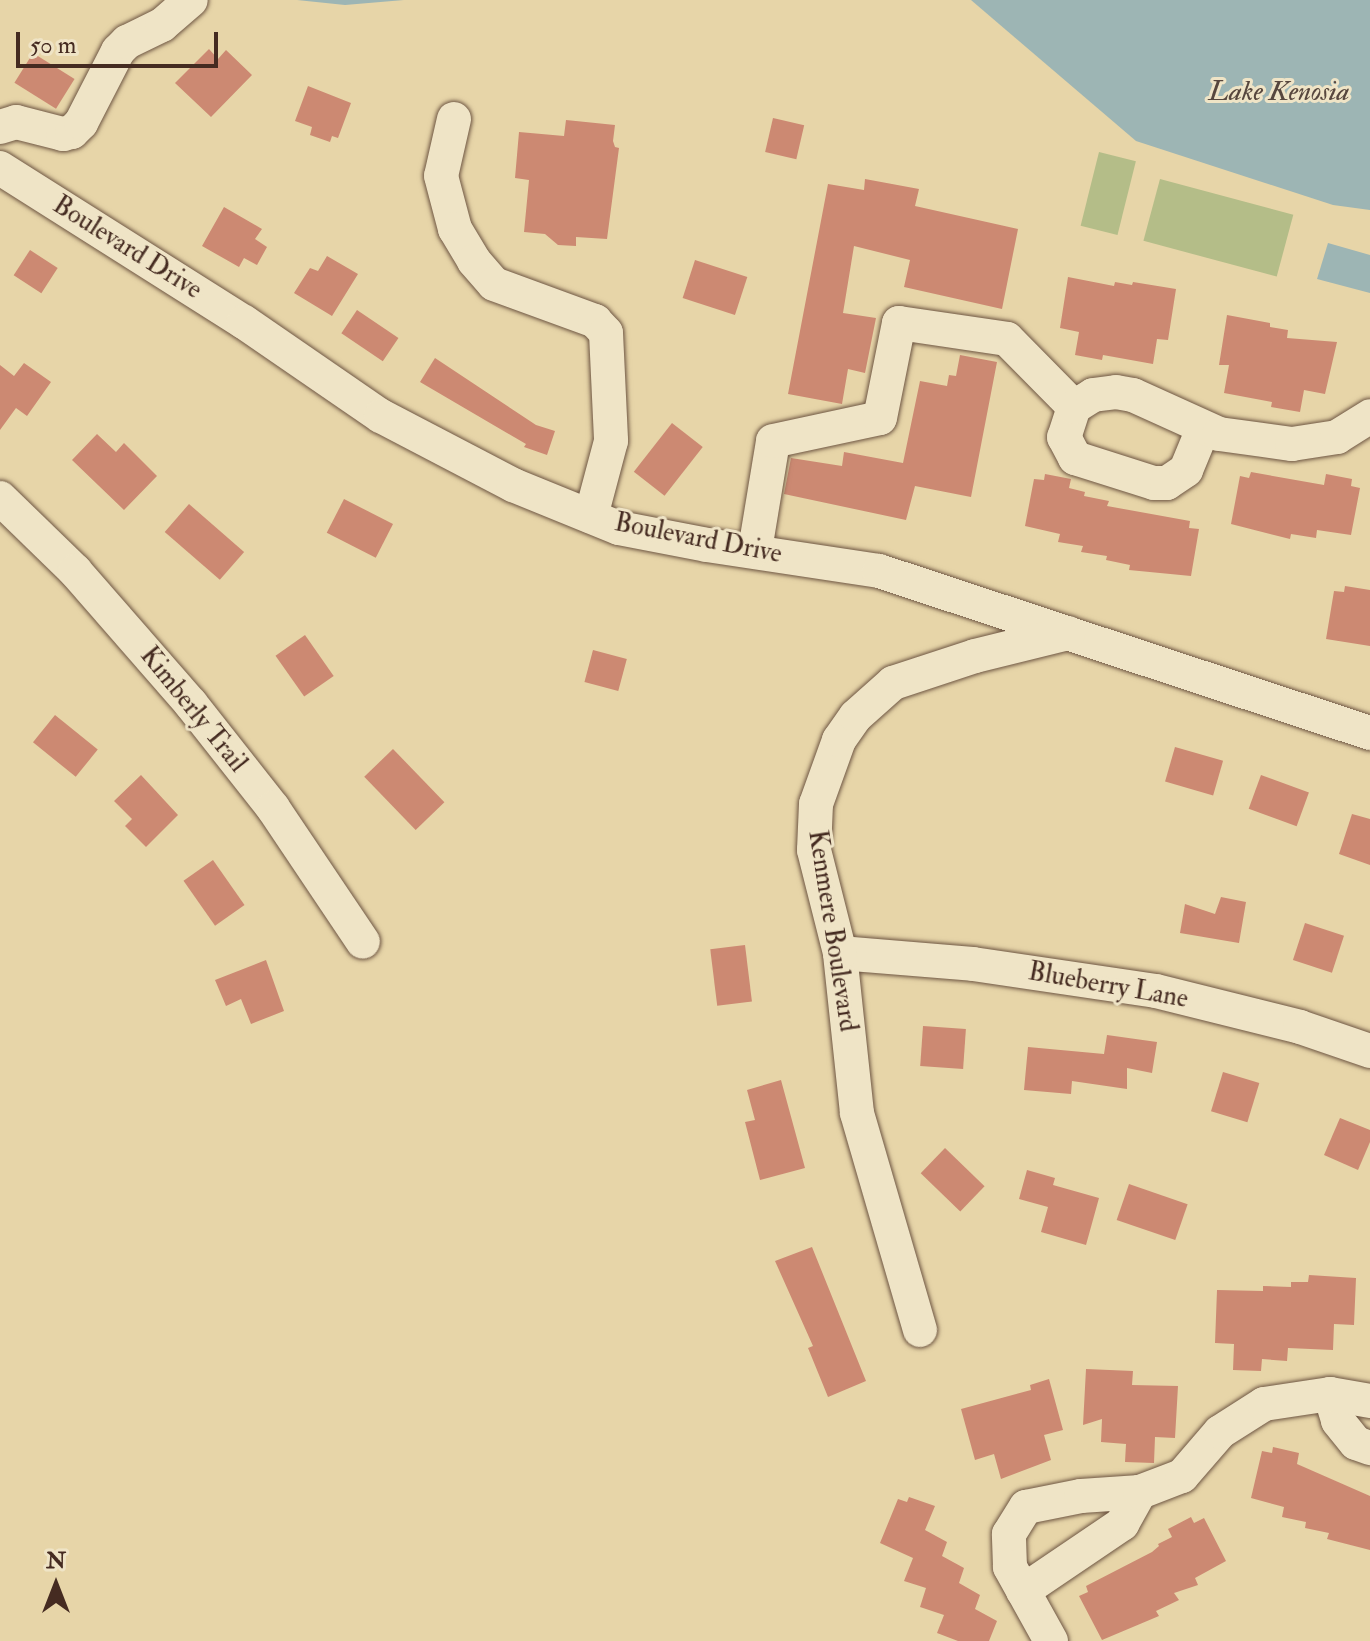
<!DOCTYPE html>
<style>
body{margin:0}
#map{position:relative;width:1370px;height:1641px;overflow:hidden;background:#e7d5a8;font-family:"IM FELL Double Pica",serif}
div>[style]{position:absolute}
.green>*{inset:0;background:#b4bd88;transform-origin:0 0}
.water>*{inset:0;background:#9db5b4}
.building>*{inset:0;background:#cc8972;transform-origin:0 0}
.roads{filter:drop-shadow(0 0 2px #6e5643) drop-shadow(0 0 2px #6e5643)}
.minor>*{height:34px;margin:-17px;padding:0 17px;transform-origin:17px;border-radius:17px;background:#efe4c6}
span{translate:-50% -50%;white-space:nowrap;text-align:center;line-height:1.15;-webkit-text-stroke:6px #efe4c6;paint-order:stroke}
.street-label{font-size:26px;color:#452b21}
.water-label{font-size:28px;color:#57473e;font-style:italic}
.north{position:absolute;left:16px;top:1545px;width:80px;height:80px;-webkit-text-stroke:6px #efe4c6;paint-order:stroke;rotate:0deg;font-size:22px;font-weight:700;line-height:32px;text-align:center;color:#452b21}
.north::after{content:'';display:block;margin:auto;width:28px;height:36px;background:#452b21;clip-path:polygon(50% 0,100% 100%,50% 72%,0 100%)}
.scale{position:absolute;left:16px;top:32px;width:202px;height:36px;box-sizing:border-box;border:4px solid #452b21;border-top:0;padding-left:10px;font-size:24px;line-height:28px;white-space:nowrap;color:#452b21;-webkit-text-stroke:6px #efe4c6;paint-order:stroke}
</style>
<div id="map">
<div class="green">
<div style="left:1099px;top:152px;width:38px;height:76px;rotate:14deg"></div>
<div style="left:1160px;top:179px;width:138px;height:64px;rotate:15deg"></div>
</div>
<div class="water">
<div style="clip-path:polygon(297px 0,404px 0,345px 5px)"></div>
<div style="clip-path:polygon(971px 0,1370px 0,1370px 210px,1333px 205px,1136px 141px)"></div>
<div style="clip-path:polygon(1328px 243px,1370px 255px,1370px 293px,1317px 279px)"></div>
</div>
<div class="building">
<div style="clip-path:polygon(209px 49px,218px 59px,226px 50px,252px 75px,211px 117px,175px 83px)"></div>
<div style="left:33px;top:53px;width:49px;height:35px;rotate:32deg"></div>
<div style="clip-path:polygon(308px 86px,351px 103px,338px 138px,332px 136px,330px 142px,310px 135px,312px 127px,295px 121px)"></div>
<div style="left:773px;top:118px;width:32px;height:35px;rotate:13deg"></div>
<div style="clip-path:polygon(566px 120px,615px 125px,613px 141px,615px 147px,619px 148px,607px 239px,576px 237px,576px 246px,558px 245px,545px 234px,524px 232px,529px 180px,515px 178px,519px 132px,564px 136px)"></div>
<div style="clip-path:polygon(865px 179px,919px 189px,915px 206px,1018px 229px,1002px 309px,904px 287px,910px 260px,854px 246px,843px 313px,876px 318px,865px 373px,848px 369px,842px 404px,788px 394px,828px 184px,864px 190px)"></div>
<div style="clip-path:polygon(224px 207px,262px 229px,255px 239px,267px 247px,257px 265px,244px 258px,239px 267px,202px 246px)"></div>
<div style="left:30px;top:250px;width:33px;height:30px;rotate:33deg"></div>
<div style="clip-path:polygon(327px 256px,358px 274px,332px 316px,294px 293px,310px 268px,318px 271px)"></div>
<div style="left:695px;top:260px;width:55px;height:40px;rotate:18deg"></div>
<div style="clip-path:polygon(1068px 277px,1114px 286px,1115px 282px,1132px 285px,1133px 282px,1176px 289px,1168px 340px,1157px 339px,1153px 364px,1103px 355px,1102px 360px,1075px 355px,1079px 332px,1060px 328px)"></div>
<div style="left:357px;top:310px;width:50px;height:28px;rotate:34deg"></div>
<div style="clip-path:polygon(1227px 315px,1270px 323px,1270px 327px,1288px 330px,1287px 338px,1337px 342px,1325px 394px,1304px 390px,1300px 412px,1271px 407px,1272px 402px,1224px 393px,1229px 365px,1219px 365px)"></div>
<div style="clip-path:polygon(960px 355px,997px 362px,971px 497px,915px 486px,906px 520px,784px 494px,791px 458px,842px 466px,844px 452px,903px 463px,920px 381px,947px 386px,949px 375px,956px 376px)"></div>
<div style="clip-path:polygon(435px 358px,536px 425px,555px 431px,547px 455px,524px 447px,526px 444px,420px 382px)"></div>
<div style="clip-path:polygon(24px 363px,51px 382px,27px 416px,16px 408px,0 430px,0 365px,14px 376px)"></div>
<div style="left:672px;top:423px;width:39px;height:62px;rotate:38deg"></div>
<div style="clip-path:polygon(97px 434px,116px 452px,124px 443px,157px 476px,124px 510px,72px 460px)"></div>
<div style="clip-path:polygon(1251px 472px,1324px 485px,1326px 474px,1352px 479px,1351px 486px,1360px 488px,1351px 535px,1317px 530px,1316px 538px,1291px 534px,1290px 539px,1231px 524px,1240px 476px,1249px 478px)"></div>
<div style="clip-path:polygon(1045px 474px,1071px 479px,1069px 488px,1085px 492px,1084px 496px,1109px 501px,1107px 506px,1190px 521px,1189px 528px,1199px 529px,1191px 576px,1129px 570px,1130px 565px,1106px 560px,1107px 556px,1081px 552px,1083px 546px,1058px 542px,1060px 534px,1025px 526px,1034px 479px,1044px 480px)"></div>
<div style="left:344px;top:499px;width:55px;height:38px;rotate:27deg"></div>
<div style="left:189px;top:504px;width:73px;height:37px;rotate:41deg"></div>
<div style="clip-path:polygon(1345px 586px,1370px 590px,1370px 646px,1326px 639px,1334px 591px,1344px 592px)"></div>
<div style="left:305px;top:635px;width:50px;height:36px;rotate:55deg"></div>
<div style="left:593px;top:650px;width:35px;height:33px;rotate:15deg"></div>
<div style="left:55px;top:715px;width:55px;height:35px;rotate:39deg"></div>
<div style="left:1175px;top:747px;width:50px;height:36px;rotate:16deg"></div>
<div style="left:393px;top:749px;width:74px;height:40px;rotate:46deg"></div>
<div style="clip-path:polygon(141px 775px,178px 815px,146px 847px,125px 826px,132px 819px,114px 801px)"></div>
<div style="left:1261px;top:775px;width:51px;height:36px;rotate:20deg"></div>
<div style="clip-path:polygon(1352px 814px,1370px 819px,1370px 865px,1339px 854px)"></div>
<div style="left:213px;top:860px;width:55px;height:36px;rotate:55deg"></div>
<div style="clip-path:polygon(1221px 897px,1246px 902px,1239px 943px,1180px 933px,1185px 904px,1215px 914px)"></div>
<div style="left:1305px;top:923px;width:41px;height:39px;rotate:18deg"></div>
<div style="left:745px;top:945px;width:57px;height:35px;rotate:83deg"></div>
<div style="clip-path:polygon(266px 960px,284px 1011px,251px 1024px,241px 999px,226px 1006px,215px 980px)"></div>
<div style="left:923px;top:1026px;width:43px;height:40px;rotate:4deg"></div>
<div style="clip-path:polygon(1107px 1035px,1157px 1042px,1152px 1073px,1127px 1068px,1127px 1089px,1072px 1081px,1071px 1094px,1024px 1090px,1028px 1047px,1104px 1054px)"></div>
<div style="left:1223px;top:1072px;width:38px;height:41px;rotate:17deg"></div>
<div style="clip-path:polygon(781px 1080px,805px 1168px,760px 1180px,745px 1122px,755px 1120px,747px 1090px)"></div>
<div style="clip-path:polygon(1340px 1118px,1370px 1130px,1370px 1142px,1358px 1170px,1324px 1155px)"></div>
<div style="left:945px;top:1148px;width:55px;height:35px;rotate:44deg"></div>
<div style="clip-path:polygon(1027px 1170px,1055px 1178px,1053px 1185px,1099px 1198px,1086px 1245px,1041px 1232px,1048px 1207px,1019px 1199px)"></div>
<div style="left:1129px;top:1184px;width:62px;height:38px;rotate:19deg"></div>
<div style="clip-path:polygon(812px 1247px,866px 1381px,828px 1397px,808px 1348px,813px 1346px,775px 1261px)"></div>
<div style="clip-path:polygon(1309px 1275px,1356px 1278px,1354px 1325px,1334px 1324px,1333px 1350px,1288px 1348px,1287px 1361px,1262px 1359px,1261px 1371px,1233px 1370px,1234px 1344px,1215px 1343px,1217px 1290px,1263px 1291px,1263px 1286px,1291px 1287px,1291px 1282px,1308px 1282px)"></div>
<div style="clip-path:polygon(1086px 1369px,1133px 1371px,1132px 1385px,1178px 1386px,1175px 1438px,1155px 1437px,1154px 1463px,1125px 1462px,1126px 1444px,1101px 1442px,1102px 1419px,1083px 1425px)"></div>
<div style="clip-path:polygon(1049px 1379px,1063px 1430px,1044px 1435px,1051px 1460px,1001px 1479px,994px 1454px,975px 1460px,961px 1409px,1031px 1390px,1030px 1385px)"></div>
<div style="clip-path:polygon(1273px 1447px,1299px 1453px,1297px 1464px,1370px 1496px,1370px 1550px,1327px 1539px,1329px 1533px,1305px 1528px,1306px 1522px,1282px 1517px,1284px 1507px,1251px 1498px,1262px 1451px,1272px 1453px)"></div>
<div style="clip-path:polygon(909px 1497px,935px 1506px,925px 1530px,947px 1542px,942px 1556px,964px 1568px,959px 1583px,980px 1595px,975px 1609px,997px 1621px,989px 1641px,958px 1641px,937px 1633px,944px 1615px,920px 1607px,926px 1588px,904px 1581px,913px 1558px,880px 1543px,898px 1499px,907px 1502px)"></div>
<div style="clip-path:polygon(1191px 1517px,1194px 1523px,1204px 1518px,1226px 1561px,1195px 1578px,1198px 1585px,1174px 1593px,1179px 1600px,1156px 1611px,1159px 1616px,1102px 1640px,1079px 1596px,1088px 1592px,1086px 1586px,1152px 1552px,1159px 1546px,1158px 1544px,1172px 1537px,1168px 1529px)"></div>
</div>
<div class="roads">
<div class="minor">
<div style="left:454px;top:119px;width:58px;rotate:102.8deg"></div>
<div style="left:441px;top:176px;width:55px;rotate:75.2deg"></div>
<div style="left:455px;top:229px;width:37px;rotate:59deg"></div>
<div style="left:474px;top:261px;width:30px;rotate:49deg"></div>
<div style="left:494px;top:284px;width:108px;rotate:20.1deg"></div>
<div style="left:595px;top:321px;width:16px;rotate:47deg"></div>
<div style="left:606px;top:333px;width:108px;rotate:87.3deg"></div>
<div style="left:611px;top:441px;width:78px;rotate:104.9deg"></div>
<div style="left:0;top:127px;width:17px;rotate:-17deg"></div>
<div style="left:16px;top:122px;width:49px;rotate:14.3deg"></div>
<div style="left:63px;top:134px;width:9px;rotate:-13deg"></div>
<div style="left:72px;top:132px;width:13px;rotate:-45deg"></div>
<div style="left:81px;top:123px;width:81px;rotate:-62.8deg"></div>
<div style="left:118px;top:51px;width:13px;rotate:-45deg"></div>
<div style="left:127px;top:42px;width:39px;rotate:-26deg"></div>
<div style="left:162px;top:25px;width:38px;rotate:-41deg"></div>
<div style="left:0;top:168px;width:289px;rotate:32.3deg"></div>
<div style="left:244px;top:322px;width:166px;rotate:34.5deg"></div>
<div style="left:381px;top:416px;width:149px;rotate:27.6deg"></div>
<div style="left:513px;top:485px;width:114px;rotate:22.1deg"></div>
<div style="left:619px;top:528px;width:90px;rotate:10.9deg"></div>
<div style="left:707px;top:545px;width:174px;rotate:8.6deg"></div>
<div style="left:879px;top:571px;width:517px;rotate:18.26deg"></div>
<div style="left:1074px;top:407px;width:32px;rotate:108deg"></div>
<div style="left:1064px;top:437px;width:24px;rotate:62deg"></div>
<div style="left:1075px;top:458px;width:83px;rotate:17.6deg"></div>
<div style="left:1154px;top:483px;width:13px"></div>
<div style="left:1167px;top:483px;width:23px;rotate:-34deg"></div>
<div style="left:1186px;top:470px;width:44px;rotate:-67.5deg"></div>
<div style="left:0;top:498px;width:105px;rotate:44.2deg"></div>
<div style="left:75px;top:571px;width:176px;rotate:48.9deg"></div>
<div style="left:191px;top:704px;width:132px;rotate:51.7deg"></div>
<div style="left:273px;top:808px;width:161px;rotate:56.1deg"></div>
<div style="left:755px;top:550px;width:110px;rotate:-80.6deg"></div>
<div style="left:773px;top:441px;width:109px;rotate:-12.1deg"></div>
<div style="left:880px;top:418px;width:97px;rotate:-78.7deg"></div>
<div style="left:899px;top:323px;width:109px;rotate:8.4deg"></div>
<div style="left:1007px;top:339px;width:95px;rotate:45.4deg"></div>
<div style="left:1074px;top:407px;width:22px;rotate:-32deg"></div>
<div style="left:1093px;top:395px;width:23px;rotate:-7deg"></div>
<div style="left:1116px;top:392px;width:17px;rotate:10deg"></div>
<div style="left:1133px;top:395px;width:94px;rotate:24.4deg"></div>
<div style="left:1219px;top:434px;width:74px;rotate:7.8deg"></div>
<div style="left:1292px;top:444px;width:46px;rotate:-8.8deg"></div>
<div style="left:1337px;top:437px;width:39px;rotate:-32deg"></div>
<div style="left:840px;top:953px;width:133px;rotate:4.7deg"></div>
<div style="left:973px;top:964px;width:185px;rotate:8.4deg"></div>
<div style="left:1156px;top:991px;width:148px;rotate:14deg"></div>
<div style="left:1300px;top:1027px;width:74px;rotate:18.9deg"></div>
<div style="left:920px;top:1330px;width:226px;rotate:-106.2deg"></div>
<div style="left:857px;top:1113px;width:161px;rotate:-96.1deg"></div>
<div style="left:840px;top:953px;width:106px;rotate:-104.2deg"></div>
<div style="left:814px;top:850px;width:46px;rotate:-87.5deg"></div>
<div style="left:816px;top:804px;width:68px;rotate:-70.2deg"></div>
<div style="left:839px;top:740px;width:29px;rotate:-55deg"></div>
<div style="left:856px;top:716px;width:50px;rotate:-41.7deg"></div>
<div style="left:893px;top:683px;width:86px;rotate:-18.2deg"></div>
<div style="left:975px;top:656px;width:96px;rotate:-13.9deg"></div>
<div style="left:1330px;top:1394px;width:28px;rotate:73deg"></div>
<div style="left:1338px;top:1421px;width:28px;rotate:51deg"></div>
<div style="left:1356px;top:1443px;width:15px;rotate:20deg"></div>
<div style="left:1023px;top:1591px;width:120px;rotate:-34.1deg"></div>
<div style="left:1122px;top:1524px;width:37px;rotate:-61deg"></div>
<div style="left:1051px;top:1641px;width:85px;rotate:-119deg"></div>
<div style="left:1010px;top:1567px;width:33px;rotate:-92deg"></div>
<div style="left:1009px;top:1534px;width:32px;rotate:-58deg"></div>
<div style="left:1026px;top:1507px;width:56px;rotate:-11.3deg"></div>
<div style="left:1081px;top:1496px;width:59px;rotate:-3.9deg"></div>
<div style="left:1140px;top:1492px;width:45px;rotate:-20.9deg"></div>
<div style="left:1182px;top:1476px;width:58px;rotate:-49.2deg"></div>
<div style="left:1220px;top:1432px;width:52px;rotate:-32.5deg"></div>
<div style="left:1264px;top:1404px;width:67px;rotate:-8.6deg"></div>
<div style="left:1330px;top:1394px;width:41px;rotate:9.9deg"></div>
</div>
</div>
<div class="street-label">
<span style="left:127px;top:248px;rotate:32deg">Boulevard Drive</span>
<span style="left:698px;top:539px;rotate:11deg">Boulevard Drive</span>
<span style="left:193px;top:710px;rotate:51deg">Kimberly Trail</span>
<span style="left:832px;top:931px;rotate:81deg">Kenmere Boulevard</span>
<span style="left:1108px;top:986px;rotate:10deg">Blueberry Lane</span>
</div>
<div class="water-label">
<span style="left:1279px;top:92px">Lake Kenosia</span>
</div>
<div class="north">N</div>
<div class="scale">50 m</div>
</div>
